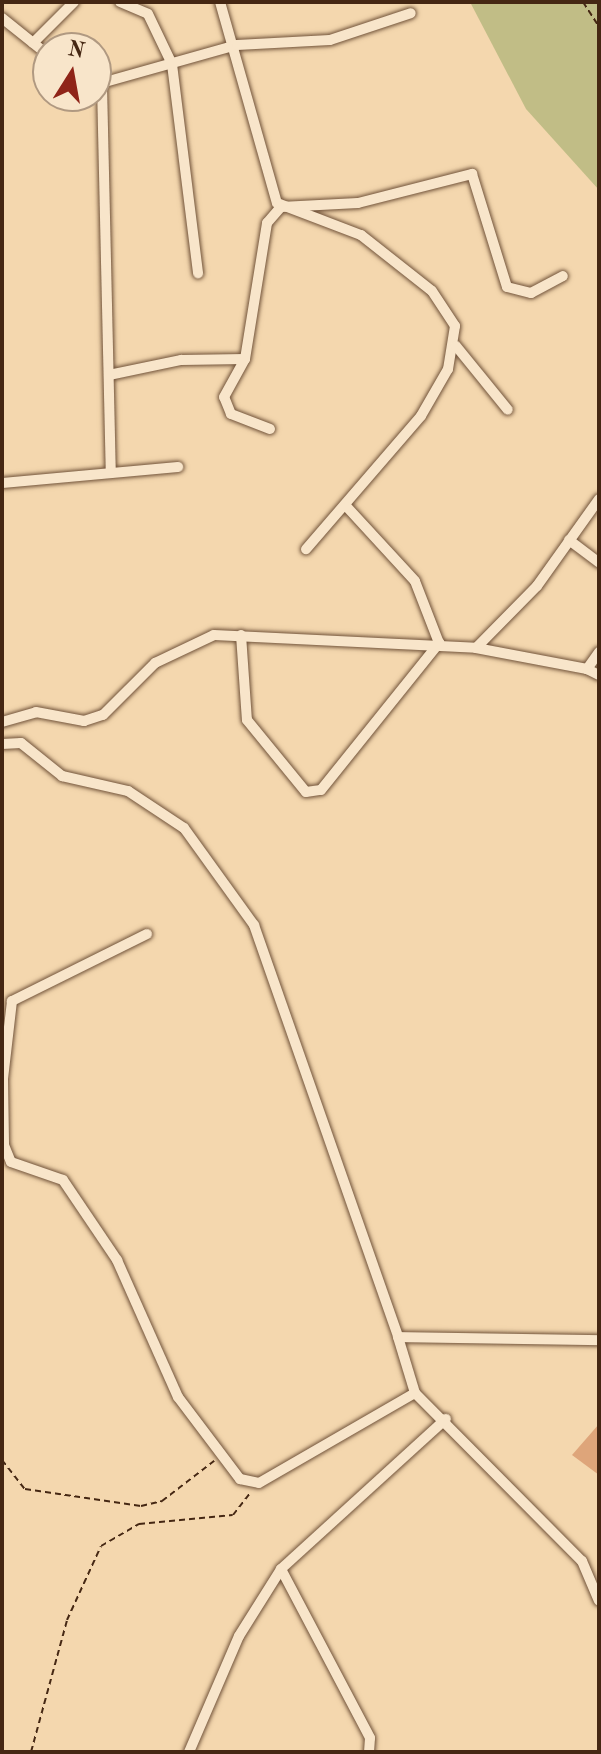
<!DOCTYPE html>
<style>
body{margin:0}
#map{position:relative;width:601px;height:1754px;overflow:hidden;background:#f4d7ae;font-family:"Old Standard TT",serif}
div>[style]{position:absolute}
.green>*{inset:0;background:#c1bd86}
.building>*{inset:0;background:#dea57a}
.path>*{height:2px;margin-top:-1px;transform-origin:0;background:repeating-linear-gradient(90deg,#452713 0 6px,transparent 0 10px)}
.roads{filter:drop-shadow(0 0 2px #71533a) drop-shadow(0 0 2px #71533a)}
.minor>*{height:10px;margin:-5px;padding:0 5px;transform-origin:5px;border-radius:5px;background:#f8e5ca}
span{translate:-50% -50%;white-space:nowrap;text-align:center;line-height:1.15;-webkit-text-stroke:6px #f8e5ca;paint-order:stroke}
.frame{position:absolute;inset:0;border:4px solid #452713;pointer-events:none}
.north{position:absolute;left:32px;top:32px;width:80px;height:80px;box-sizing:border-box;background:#f8e5ca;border:2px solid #b09981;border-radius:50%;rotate:11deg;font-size:22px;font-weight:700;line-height:32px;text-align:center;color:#452713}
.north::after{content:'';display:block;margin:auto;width:28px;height:36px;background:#8f2418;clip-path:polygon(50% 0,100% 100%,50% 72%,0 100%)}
</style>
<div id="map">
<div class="green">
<div style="clip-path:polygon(470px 2px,599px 2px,599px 190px,526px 109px)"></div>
</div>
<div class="building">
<div style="clip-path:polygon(599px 1424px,599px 1475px,572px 1455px)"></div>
</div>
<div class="path">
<div style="left:583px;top:2px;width:30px;rotate:57deg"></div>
<div style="left:2px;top:1460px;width:37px;rotate:52deg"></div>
<div style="left:25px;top:1489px;width:117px;rotate:8.3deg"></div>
<div style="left:141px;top:1506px;width:22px;rotate:-13deg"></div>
<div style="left:162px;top:1501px;width:66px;rotate:-37.6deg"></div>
<div style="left:31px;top:1752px;width:137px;rotate:-74.7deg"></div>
<div style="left:67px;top:1620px;width:81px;rotate:-65.3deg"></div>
<div style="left:101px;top:1546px;width:44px;rotate:-30.1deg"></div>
<div style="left:139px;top:1524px;width:94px;rotate:-5.5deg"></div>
<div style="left:233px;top:1515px;width:28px;rotate:-52deg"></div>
</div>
<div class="roads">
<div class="minor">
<div style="left:120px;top:2px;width:30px;rotate:23deg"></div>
<div style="left:148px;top:14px;width:55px;rotate:64.4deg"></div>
<div style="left:172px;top:64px;width:211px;rotate:82.9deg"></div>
<div style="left:220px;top:2px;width:209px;rotate:74.2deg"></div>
<div style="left:277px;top:203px;width:90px;rotate:20.9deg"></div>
<div style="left:361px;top:235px;width:90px;rotate:38.3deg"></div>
<div style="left:432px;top:291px;width:42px;rotate:56.7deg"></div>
<div style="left:455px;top:326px;width:44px;rotate:99.2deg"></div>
<div style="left:448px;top:369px;width:54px;rotate:119.9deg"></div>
<div style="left:421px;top:416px;width:176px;rotate:130.8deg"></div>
<div style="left:2px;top:18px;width:59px;rotate:38.8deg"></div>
<div style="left:33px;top:43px;width:58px;rotate:-45deg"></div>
<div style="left:98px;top:84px;width:144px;rotate:-15.7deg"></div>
<div style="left:237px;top:45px;width:93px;rotate:-3.1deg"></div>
<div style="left:330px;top:40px;width:85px;rotate:-18.4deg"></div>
<div style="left:102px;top:85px;width:388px;rotate:88.7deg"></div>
<div style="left:456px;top:346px;width:82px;rotate:50.9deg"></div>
<div style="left:109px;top:375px;width:74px;rotate:-11.8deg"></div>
<div style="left:181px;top:360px;width:64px;rotate:-0.9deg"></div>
<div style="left:270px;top:429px;width:42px;rotate:-159deg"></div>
<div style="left:231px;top:414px;width:18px;rotate:-112deg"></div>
<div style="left:224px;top:397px;width:43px;rotate:-61.1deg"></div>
<div style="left:245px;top:359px;width:138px;rotate:-80.8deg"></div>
<div style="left:267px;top:223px;width:21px;rotate:-49deg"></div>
<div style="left:281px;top:207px;width:77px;rotate:-3deg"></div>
<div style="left:358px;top:203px;width:118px;rotate:-14.3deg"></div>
<div style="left:472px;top:174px;width:118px;rotate:72.8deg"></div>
<div style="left:507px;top:287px;width:25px;rotate:14deg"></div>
<div style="left:531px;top:293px;width:36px;rotate:-28deg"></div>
<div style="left:2px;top:483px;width:177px;rotate:-5.2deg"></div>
<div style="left:569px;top:540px;width:38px;rotate:37deg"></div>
<div style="left:241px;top:635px;width:85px;rotate:86deg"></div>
<div style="left:247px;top:720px;width:93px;rotate:50.7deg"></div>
<div style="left:306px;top:792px;width:15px;rotate:-8deg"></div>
<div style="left:321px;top:790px;width:189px;rotate:-51.2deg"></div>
<div style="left:439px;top:643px;width:66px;rotate:-111.2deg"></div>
<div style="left:415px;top:581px;width:100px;rotate:-132.6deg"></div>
<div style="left:476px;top:648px;width:113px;rotate:10.7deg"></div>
<div style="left:599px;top:652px;width:21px;rotate:125deg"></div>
<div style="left:587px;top:669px;width:13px;rotate:27deg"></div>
<div style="left:2px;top:722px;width:35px;rotate:-16deg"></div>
<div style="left:36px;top:712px;width:49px;rotate:10.6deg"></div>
<div style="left:84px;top:721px;width:20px;rotate:-18deg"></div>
<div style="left:103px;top:715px;width:74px;rotate:-45deg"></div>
<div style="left:155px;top:663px;width:65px;rotate:-25.4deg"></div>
<div style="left:214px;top:635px;width:262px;rotate:2.8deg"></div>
<div style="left:476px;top:648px;width:87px;rotate:-45.5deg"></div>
<div style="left:537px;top:586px;width:107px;rotate:-54.5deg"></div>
<div style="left:2px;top:744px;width:19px;rotate:-3deg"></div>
<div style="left:21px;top:743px;width:53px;rotate:38.8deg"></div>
<div style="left:62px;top:776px;width:68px;rotate:12.8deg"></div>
<div style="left:128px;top:791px;width:67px;rotate:33.5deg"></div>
<div style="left:184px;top:828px;width:120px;rotate:54.2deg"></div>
<div style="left:254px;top:925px;width:436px;rotate:70.7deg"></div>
<div style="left:398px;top:1337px;width:201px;rotate:0.9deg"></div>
<div style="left:147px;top:934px;width:151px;rotate:153.6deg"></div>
<div style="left:12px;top:1001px;width:79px;rotate:96.6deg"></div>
<div style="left:3px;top:1079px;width:66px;rotate:89.1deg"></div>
<div style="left:4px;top:1145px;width:18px;rotate:68deg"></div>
<div style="left:11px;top:1162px;width:55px;rotate:19.1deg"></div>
<div style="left:63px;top:1180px;width:97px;rotate:56deg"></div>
<div style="left:117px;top:1260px;width:150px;rotate:66deg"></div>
<div style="left:178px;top:1397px;width:103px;rotate:52.9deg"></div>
<div style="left:240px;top:1479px;width:19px;rotate:12deg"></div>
<div style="left:259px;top:1483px;width:180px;rotate:-30deg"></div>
<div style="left:398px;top:1337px;width:59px;rotate:73.1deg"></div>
<div style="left:415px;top:1393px;width:237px;rotate:45.2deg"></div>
<div style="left:582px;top:1561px;width:43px;rotate:67deg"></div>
<div style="left:281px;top:1569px;width:191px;rotate:62.2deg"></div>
<div style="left:370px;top:1738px;width:14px;rotate:94deg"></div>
<div style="left:189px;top:1752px;width:126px;rotate:-66.7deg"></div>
<div style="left:239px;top:1636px;width:79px;rotate:-57.9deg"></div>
<div style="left:281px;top:1569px;width:223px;rotate:-42.3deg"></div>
</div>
</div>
<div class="frame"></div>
<div class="north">N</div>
</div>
